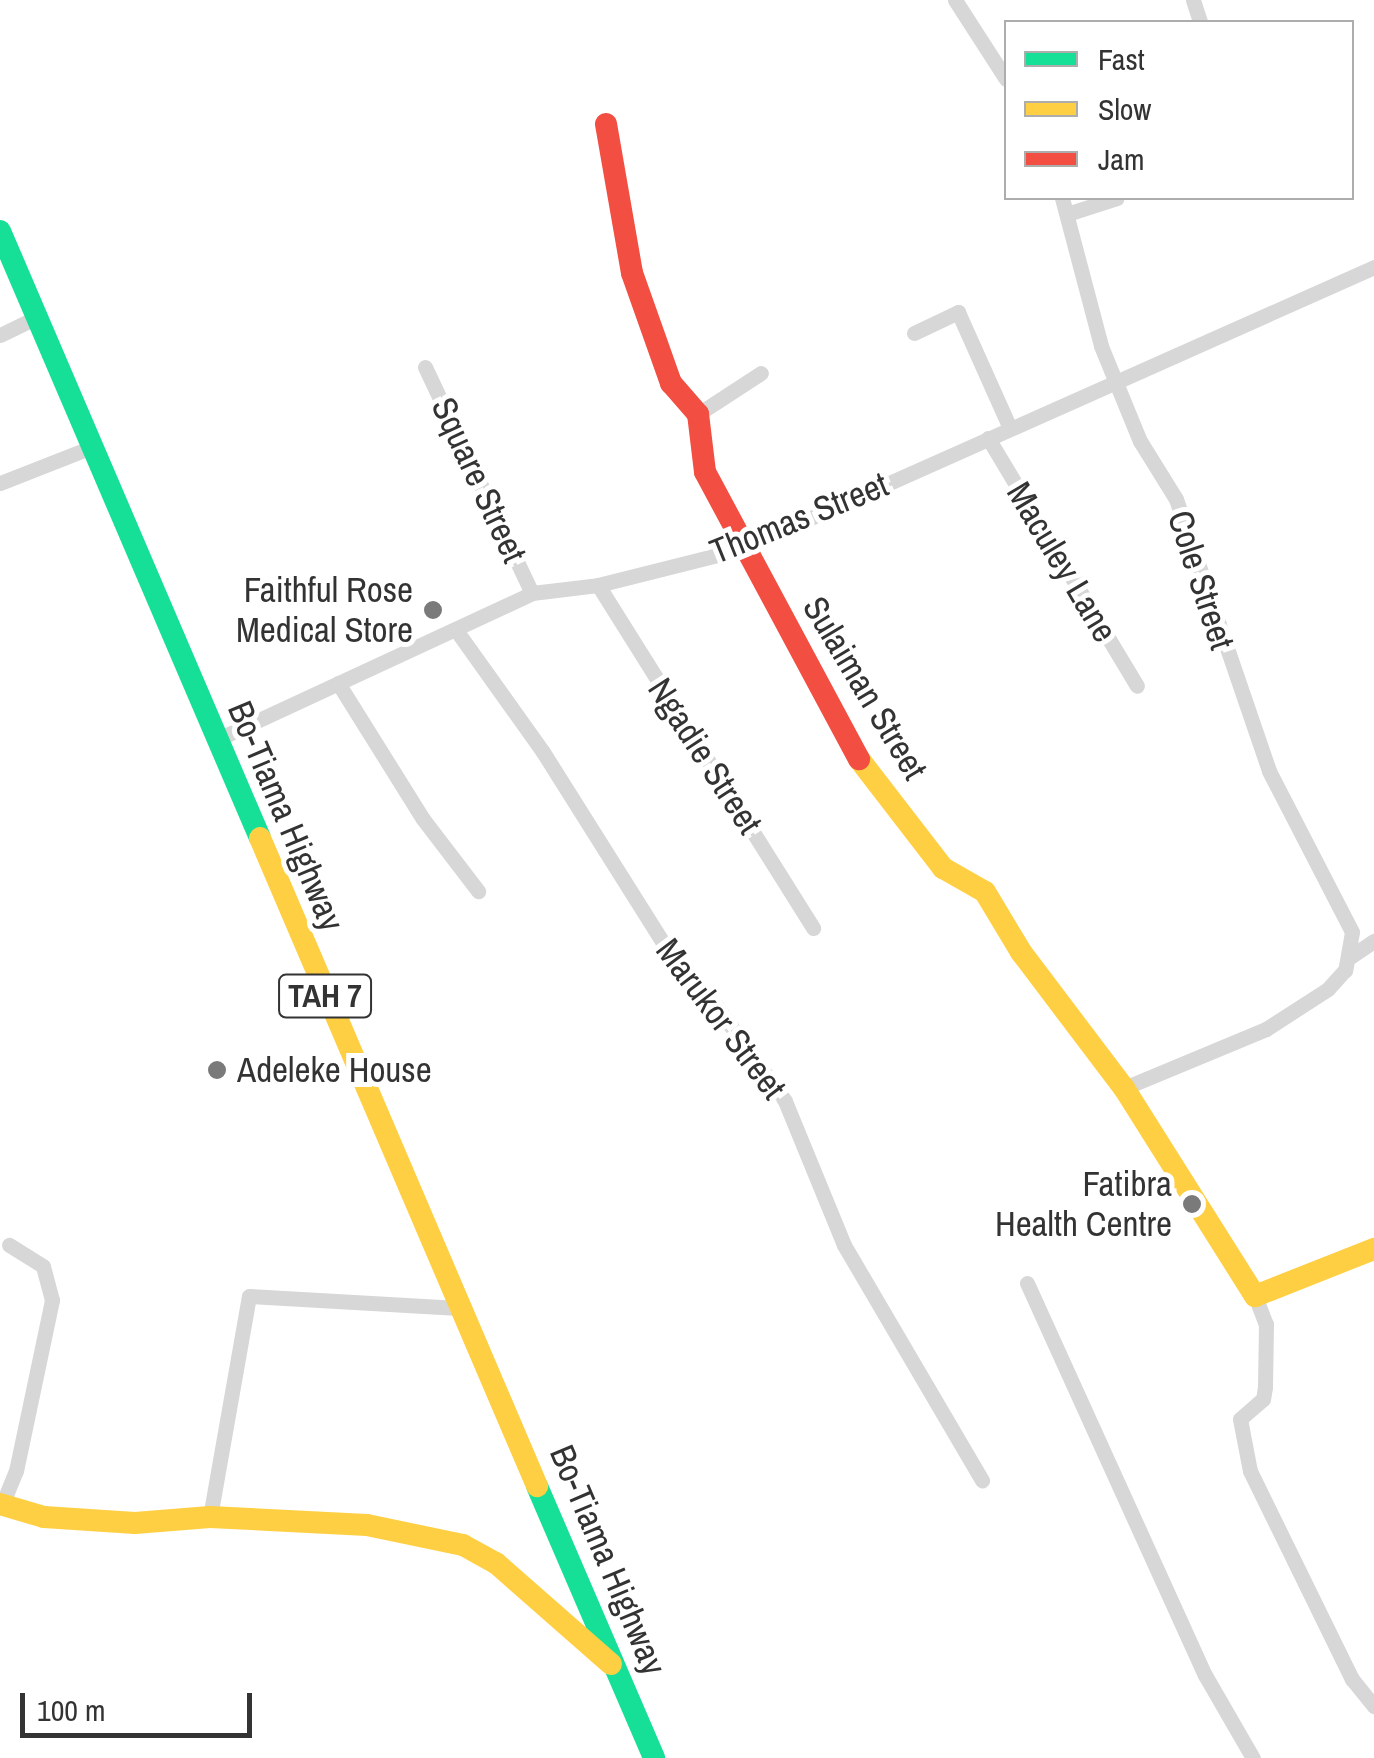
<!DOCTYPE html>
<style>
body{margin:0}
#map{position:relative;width:1374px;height:1758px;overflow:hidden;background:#fff;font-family:"Archivo Narrow",sans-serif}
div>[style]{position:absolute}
.street>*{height:15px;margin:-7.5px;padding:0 7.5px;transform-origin:7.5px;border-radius:7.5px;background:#d7d7d7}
.fast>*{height:22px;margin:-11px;padding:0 11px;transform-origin:11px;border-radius:11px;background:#16e098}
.slow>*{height:22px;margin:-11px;padding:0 11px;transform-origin:11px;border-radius:11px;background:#ffcf43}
.jam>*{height:22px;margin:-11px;padding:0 11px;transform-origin:11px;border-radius:11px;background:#f24e42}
.dots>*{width:28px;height:28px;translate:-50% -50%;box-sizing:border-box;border:5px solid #fff;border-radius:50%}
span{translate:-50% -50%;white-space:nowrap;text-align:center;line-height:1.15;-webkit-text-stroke:10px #fff;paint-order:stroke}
.shield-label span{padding:2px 8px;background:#fff;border:2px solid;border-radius:8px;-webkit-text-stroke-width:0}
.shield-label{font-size:32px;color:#333;font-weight:700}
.street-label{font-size:35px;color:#333}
.poi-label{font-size:35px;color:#333}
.right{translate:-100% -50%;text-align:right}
.left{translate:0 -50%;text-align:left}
.legend{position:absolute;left:1004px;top:20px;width:350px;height:180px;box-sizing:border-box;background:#fff;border:2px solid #adadad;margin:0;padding:12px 18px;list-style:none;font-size:30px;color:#333}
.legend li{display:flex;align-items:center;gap:20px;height:50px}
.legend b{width:50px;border:2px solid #adadad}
.scale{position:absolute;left:20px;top:1693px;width:232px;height:45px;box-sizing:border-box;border:5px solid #333;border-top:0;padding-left:12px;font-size:30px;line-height:35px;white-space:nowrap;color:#333;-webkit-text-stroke:8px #fff;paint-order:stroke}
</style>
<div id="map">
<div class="street">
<div style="left:955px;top:0;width:94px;rotate:57.2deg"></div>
<div style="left:1193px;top:0;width:23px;rotate:72deg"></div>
<div style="left:1062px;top:198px;width:153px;rotate:75.2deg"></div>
<div style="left:1101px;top:346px;width:103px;rotate:67.7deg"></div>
<div style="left:1140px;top:441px;width:68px;rotate:58.2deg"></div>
<div style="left:1176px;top:499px;width:287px;rotate:71.1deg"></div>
<div style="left:1269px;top:771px;width:181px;rotate:62.7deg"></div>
<div style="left:1352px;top:932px;width:39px;rotate:100deg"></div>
<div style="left:1345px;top:970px;width:25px;rotate:132deg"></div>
<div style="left:1328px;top:989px;width:74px;rotate:147.2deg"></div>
<div style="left:1266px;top:1029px;width:154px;rotate:157.4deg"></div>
<div style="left:1067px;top:214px;width:52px;rotate:-17.7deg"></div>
<div style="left:914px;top:333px;width:49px;rotate:-25.5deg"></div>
<div style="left:958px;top:312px;width:127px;rotate:65.9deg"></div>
<div style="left:0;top:335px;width:39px;rotate:-26deg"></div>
<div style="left:425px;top:367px;width:250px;rotate:64.7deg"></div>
<div style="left:698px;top:414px;width:75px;rotate:-33.1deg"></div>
<div style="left:988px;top:438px;width:289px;rotate:59deg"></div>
<div style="left:0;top:483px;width:99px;rotate:-21.4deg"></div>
<div style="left:598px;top:585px;width:405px;rotate:57.9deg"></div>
<div style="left:456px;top:630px;width:150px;rotate:54.5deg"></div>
<div style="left:543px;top:752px;width:246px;rotate:57.8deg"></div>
<div style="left:674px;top:960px;width:64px;rotate:47.5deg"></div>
<div style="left:717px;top:1007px;width:116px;rotate:54.1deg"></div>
<div style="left:785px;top:1101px;width:156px;rotate:67.7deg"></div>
<div style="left:844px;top:1245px;width:273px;rotate:59.6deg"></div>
<div style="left:338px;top:683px;width:160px;rotate:58deg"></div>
<div style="left:423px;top:819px;width:91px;rotate:52.6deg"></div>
<div style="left:216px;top:740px;width:349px;rotate:-24.9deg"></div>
<div style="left:532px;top:593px;width:66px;rotate:-6.9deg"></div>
<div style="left:598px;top:585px;width:147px;rotate:-14.1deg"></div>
<div style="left:741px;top:549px;width:693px;rotate:-24.01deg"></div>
<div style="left:1350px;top:957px;width:29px;rotate:-34deg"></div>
<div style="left:1027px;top:1283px;width:431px;rotate:65.6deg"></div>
<div style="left:1205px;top:1675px;width:96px;rotate:60deg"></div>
<div style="left:1255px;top:1296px;width:30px;rotate:69deg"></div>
<div style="left:1266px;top:1324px;width:63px;rotate:90.9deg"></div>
<div style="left:1265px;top:1387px;width:12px;rotate:99deg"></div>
<div style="left:1263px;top:1399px;width:30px;rotate:139deg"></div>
<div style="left:1240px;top:1419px;width:53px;rotate:79.1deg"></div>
<div style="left:1250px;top:1471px;width:232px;rotate:63.9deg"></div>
<div style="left:1352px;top:1679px;width:35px;rotate:51deg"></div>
<div style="left:2px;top:1505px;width:37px;rotate:-68deg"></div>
<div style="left:16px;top:1471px;width:175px;rotate:-78.1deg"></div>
<div style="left:52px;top:1300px;width:35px;rotate:-105deg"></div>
<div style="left:43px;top:1266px;width:40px;rotate:-148deg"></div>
<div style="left:210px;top:1517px;width:224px;rotate:-80deg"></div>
<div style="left:249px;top:1296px;width:210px;rotate:3.3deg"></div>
</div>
<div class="fast">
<div style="left:0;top:231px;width:660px;rotate:66.81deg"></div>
<div style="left:537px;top:1486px;width:296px;rotate:66.7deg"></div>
</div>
<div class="slow">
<div style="left:859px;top:759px;width:138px;rotate:52.4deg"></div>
<div style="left:943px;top:868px;width:48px;rotate:29.7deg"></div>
<div style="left:985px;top:892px;width:70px;rotate:59deg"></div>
<div style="left:1021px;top:952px;width:171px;rotate:52.9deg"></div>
<div style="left:1124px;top:1088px;width:246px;rotate:57.8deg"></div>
<div style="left:1255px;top:1296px;width:128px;rotate:-21.6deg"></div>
<div style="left:260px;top:838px;width:705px;rotate:66.85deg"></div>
<div style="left:0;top:1504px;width:46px;rotate:16.5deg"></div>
<div style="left:44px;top:1517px;width:91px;rotate:3.8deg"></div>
<div style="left:135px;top:1523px;width:75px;rotate:-4.6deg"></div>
<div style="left:210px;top:1517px;width:157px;rotate:2.9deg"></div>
<div style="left:367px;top:1525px;width:98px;rotate:11.8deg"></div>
<div style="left:463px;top:1545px;width:38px;rotate:29deg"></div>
<div style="left:496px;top:1563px;width:153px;rotate:41.3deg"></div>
</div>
<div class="jam">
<div style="left:606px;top:124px;width:151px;rotate:80.1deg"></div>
<div style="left:632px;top:273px;width:117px;rotate:70.5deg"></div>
<div style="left:671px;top:383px;width:41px;rotate:48.9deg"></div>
<div style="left:698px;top:414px;width:58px;rotate:83.1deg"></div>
<div style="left:705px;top:472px;width:326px;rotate:61.8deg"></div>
</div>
<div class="dots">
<div style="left:433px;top:610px;background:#7a7a7a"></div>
<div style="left:217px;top:1070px;background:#7a7a7a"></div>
<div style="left:1192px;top:1204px;background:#7a7a7a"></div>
</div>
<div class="shield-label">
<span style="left:325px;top:996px">TAH 7</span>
</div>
<div class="street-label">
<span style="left:479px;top:480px;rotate:65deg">Square Street</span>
<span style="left:799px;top:518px;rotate:-22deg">Thomas Street</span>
<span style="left:1062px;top:562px;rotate:59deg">Maculey Lane</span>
<span style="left:1201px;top:580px;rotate:72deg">Cole Street</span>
<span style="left:865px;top:688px;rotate:59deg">Sulaiman Street</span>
<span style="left:705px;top:756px;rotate:57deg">Ngadie Street</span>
<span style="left:286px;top:816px;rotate:67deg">Bo-Tiama Highway</span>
<span style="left:721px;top:1019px;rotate:53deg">Marukor Street</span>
<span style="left:608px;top:1560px;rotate:67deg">Bo-Tiama Highway</span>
</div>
<div class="poi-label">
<span class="right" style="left:413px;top:610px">Faithful Rose<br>Medical Store</span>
<span class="left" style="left:237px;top:1070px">Adeleke House</span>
<span class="right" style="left:1172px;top:1204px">Fatibra<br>Health Centre</span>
</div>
<ul class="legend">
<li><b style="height:12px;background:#16e098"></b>Fast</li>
<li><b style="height:12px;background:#ffcf43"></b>Slow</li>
<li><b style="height:12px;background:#f24e42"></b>Jam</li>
</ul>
<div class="scale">100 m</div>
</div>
